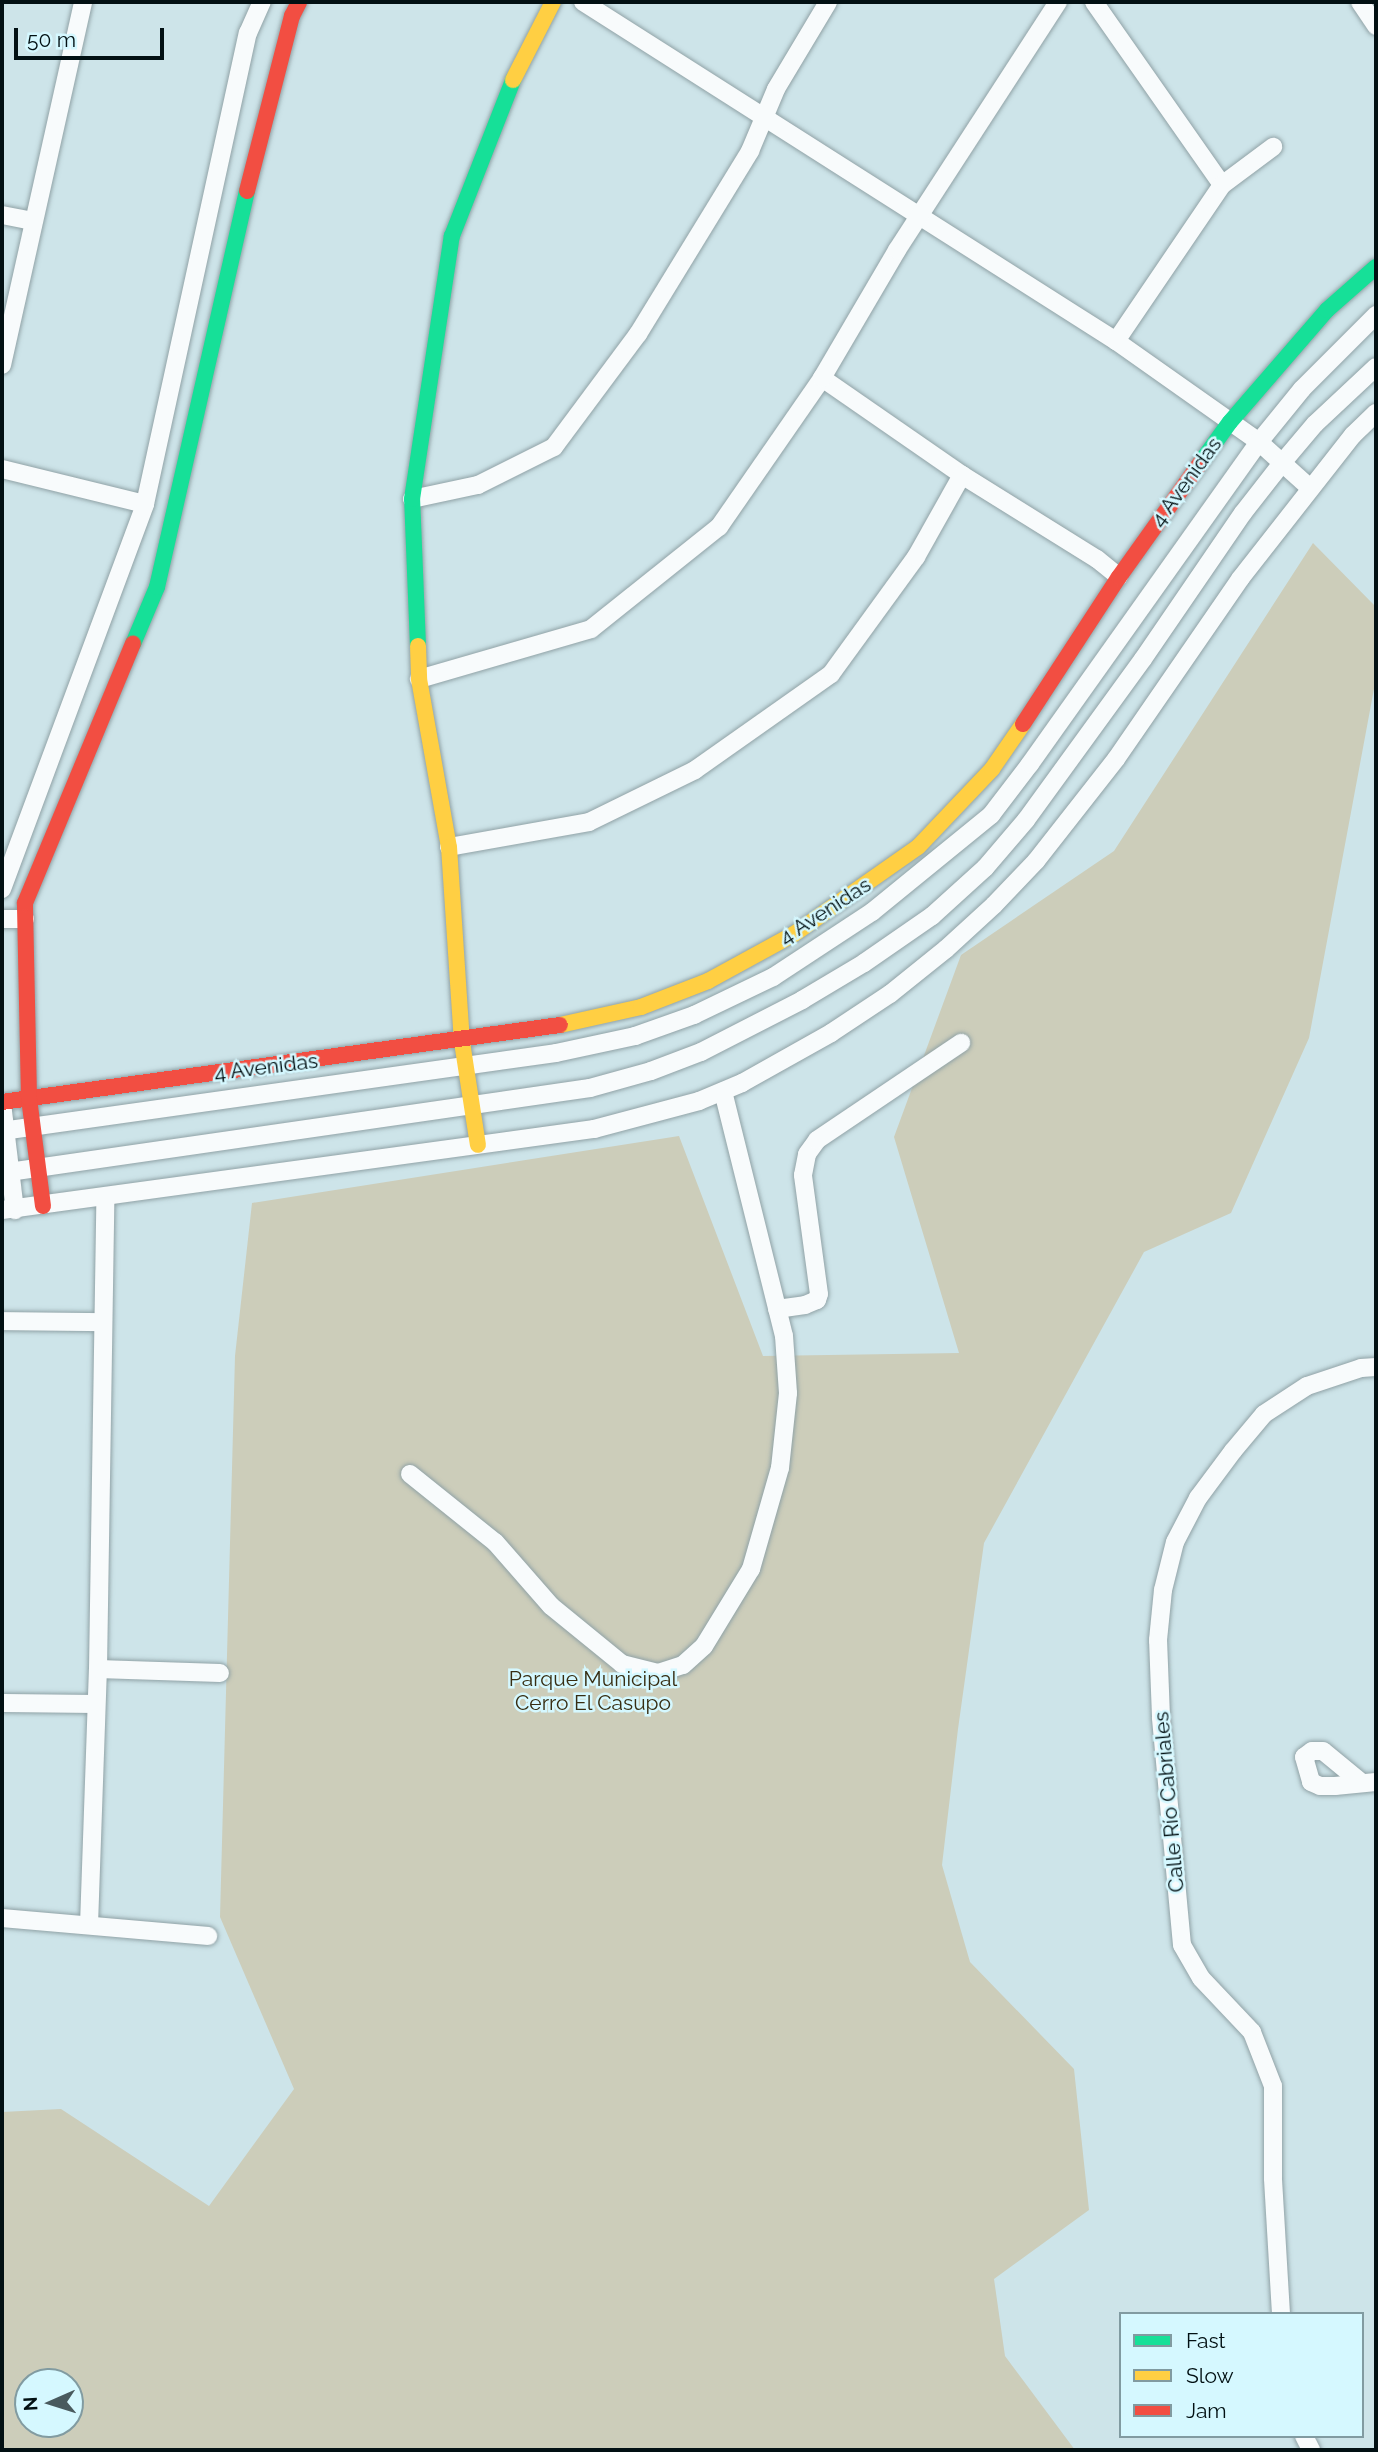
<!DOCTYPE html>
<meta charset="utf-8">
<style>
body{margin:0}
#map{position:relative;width:1378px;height:2452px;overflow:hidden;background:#cde4e9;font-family:Raleway,sans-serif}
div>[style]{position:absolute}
.green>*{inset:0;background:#cccdba}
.roads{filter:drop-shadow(0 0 2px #90a2a6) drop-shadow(0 0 2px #90a2a6)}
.street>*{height:18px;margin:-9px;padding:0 9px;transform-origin:9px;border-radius:9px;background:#f8fbfc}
.fast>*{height:16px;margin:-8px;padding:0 8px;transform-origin:8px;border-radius:8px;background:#16e098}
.slow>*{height:16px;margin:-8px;padding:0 8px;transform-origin:8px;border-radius:8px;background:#ffcf43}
.jam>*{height:16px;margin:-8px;padding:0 8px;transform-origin:8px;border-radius:8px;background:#f24e42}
span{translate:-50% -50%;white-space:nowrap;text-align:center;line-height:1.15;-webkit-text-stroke:5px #d5f8ff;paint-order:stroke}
.street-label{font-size:21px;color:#021013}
.park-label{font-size:21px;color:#372d12}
.frame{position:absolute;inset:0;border:4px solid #021013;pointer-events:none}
.legend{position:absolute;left:1119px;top:2312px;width:245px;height:126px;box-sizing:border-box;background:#d5f8ff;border:2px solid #819ba1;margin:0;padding:9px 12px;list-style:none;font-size:21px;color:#021013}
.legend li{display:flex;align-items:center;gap:14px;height:35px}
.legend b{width:35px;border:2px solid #819ba1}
.north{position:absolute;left:14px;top:2368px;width:70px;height:70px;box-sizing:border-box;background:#d5f8ff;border:2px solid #819ba1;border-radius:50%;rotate:267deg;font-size:19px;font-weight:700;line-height:28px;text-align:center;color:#021013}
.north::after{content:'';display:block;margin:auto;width:24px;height:32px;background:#495a5e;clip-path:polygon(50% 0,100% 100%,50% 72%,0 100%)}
.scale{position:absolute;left:14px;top:28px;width:150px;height:32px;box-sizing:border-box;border:4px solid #021013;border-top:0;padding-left:9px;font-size:21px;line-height:24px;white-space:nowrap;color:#021013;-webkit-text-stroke:5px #d5f8ff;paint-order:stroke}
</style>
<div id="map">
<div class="green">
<div style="clip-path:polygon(evenodd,1313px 543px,1376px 607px,1376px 678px,1309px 1038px,1231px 1213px,1144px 1252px,984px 1543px,958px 1729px,942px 1865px,970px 1962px,1074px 2069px,1089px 2210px,994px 2279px,1005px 2356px,1075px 2450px,2px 2450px,2px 2112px,61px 2109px,209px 2206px,294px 2089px,220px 1917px,235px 1356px,252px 1203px,679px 1136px,763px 1356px,959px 1353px,894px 1137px,961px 955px,1114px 851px,1313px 543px,28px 2382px,70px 2382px,70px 2424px,28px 2424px,28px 2382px)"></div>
</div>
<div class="roads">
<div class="street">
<div style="left:583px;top:2px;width:632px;rotate:32.46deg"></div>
<div style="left:1116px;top:341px;width:175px;rotate:35.2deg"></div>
<div style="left:1259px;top:442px;width:69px;rotate:42deg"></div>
<div style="left:1094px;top:2px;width:223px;rotate:55deg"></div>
<div style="left:1360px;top:2px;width:29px;rotate:56deg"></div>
<div style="left:2px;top:215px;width:32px;rotate:11deg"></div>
<div style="left:1116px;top:341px;width:189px;rotate:-55.8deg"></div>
<div style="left:1222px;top:185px;width:64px;rotate:-36.7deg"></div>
<div style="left:2px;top:365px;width:372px;rotate:-77.4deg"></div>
<div style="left:822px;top:378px;width:170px;rotate:34.7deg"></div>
<div style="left:962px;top:475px;width:159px;rotate:31.9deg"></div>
<div style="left:1097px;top:559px;width:28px;rotate:39deg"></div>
<div style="left:2px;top:469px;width:147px;rotate:13.8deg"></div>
<div style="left:412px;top:499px;width:67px;rotate:-12deg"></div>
<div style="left:478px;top:485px;width:85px;rotate:-26.6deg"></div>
<div style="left:554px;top:447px;width:141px;rotate:-53.4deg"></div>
<div style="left:638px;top:334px;width:215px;rotate:-58.5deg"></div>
<div style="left:750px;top:151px;width:67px;rotate:-67.2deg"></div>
<div style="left:776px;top:89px;width:101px;rotate:-59.1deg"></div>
<div style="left:419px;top:679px;width:179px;rotate:-16.2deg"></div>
<div style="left:591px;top:629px;width:164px;rotate:-38.6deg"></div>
<div style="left:719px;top:527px;width:181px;rotate:-55.3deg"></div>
<div style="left:822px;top:378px;width:148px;rotate:-59.6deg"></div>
<div style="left:897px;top:250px;width:296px;rotate:-57deg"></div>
<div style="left:449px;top:847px;width:142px;rotate:-10.1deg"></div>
<div style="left:589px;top:822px;width:118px;rotate:-26.1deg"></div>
<div style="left:695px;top:770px;width:166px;rotate:-35.2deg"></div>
<div style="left:831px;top:674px;width:145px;rotate:-54deg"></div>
<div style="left:916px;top:557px;width:94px;rotate:-60.7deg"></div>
<div style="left:2px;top:889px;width:411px;rotate:-69.6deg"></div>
<div style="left:145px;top:504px;width:482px;rotate:-77.7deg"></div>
<div style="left:248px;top:33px;width:34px;rotate:-66deg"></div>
<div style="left:2px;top:919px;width:23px"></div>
<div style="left:2px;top:1103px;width:108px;rotate:83.1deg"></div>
<div style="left:2px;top:1131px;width:559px;rotate:-8.01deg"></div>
<div style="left:556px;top:1053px;width:81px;rotate:-12.1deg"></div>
<div style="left:635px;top:1036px;width:63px;rotate:-19.6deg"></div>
<div style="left:694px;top:1015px;width:88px;rotate:-25.7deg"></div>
<div style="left:773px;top:977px;width:118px;rotate:-33.3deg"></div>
<div style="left:872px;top:912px;width:154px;rotate:-39.2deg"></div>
<div style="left:991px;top:815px;width:64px;rotate:-52.6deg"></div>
<div style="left:1030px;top:764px;width:395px;rotate:-54.6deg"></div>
<div style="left:1259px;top:442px;width:68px;rotate:-50.9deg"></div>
<div style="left:1302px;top:389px;width:105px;rotate:-45deg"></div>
<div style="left:2px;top:1173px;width:594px;rotate:-8.23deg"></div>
<div style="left:590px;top:1088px;width:63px;rotate:-15.6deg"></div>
<div style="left:651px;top:1071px;width:53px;rotate:-20.8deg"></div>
<div style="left:701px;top:1052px;width:114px;rotate:-27.2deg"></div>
<div style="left:802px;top:1000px;width:72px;rotate:-30.8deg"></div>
<div style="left:864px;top:963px;width:83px;rotate:-34.7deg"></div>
<div style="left:932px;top:916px;width:72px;rotate:-42.2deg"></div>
<div style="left:985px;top:868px;width:63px;rotate:-49.5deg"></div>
<div style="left:1026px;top:820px;width:199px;rotate:-54deg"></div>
<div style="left:1143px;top:659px;width:177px;rotate:-55.6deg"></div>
<div style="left:1243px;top:513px;width:63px;rotate:-52deg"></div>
<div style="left:1282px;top:463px;width:51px;rotate:-49.8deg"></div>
<div style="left:1315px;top:424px;width:83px;rotate:-43.1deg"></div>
<div style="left:2px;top:1210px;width:598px;rotate:-7.79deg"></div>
<div style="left:594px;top:1129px;width:109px;rotate:-14.9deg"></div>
<div style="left:699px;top:1101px;width:47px;rotate:-22.7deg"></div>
<div style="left:742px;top:1083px;width:102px;rotate:-29.3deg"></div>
<div style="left:831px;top:1033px;width:71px;rotate:-33.5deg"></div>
<div style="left:890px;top:994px;width:72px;rotate:-38.8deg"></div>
<div style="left:946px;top:949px;width:65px;rotate:-42.5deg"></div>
<div style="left:994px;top:905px;width:61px;rotate:-46.3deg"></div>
<div style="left:1036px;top:861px;width:130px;rotate:-51.9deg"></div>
<div style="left:1116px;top:759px;width:219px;rotate:-55.4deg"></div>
<div style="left:1240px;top:579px;width:183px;rotate:-51.9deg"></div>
<div style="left:1353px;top:435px;width:32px;rotate:-44deg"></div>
<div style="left:777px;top:1309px;width:28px;rotate:-8deg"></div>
<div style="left:805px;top:1305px;width:13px;rotate:-23deg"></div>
<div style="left:817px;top:1300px;width:6px;rotate:-72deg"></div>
<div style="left:819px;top:1294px;width:120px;rotate:-97.7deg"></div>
<div style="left:803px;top:1175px;width:21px;rotate:-79deg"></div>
<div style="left:807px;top:1154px;width:17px;rotate:-54deg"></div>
<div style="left:817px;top:1140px;width:174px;rotate:-34deg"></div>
<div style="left:2px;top:1321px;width:99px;rotate:0.6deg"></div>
<div style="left:410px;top:1474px;width:109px;rotate:38.7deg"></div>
<div style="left:495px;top:1542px;width:85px;rotate:48.8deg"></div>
<div style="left:551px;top:1606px;width:92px;rotate:39.2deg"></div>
<div style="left:622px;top:1664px;width:37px;rotate:14deg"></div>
<div style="left:658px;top:1673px;width:26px;rotate:-18deg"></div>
<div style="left:683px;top:1665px;width:28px;rotate:-42deg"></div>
<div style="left:704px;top:1646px;width:90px;rotate:-58.6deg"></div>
<div style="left:751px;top:1569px;width:105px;rotate:-74deg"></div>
<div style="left:780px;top:1468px;width:75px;rotate:-83.9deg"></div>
<div style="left:788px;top:1393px;width:57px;rotate:-94deg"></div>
<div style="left:784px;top:1336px;width:252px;rotate:-104deg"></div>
<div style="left:98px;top:1669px;width:122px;rotate:1.9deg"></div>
<div style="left:4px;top:1703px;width:92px;rotate:0.6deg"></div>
<div style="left:1362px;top:1783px;width:50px;rotate:-140.6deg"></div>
<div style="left:1323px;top:1751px;width:11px;rotate:180deg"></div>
<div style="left:1312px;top:1751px;width:10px;rotate:143deg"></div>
<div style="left:1304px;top:1757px;width:26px;rotate:74deg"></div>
<div style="left:1311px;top:1782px;width:10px;rotate:24deg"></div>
<div style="left:1320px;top:1786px;width:15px"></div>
<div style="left:1335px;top:1786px;width:41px;rotate:-5.6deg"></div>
<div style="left:2px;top:1918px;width:207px;rotate:5deg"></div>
<div style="left:89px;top:1925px;width:256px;rotate:-88deg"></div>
<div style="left:98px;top:1669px;width:471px;rotate:-89.1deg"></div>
<div style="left:1281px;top:2314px;width:136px;rotate:-93.4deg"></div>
<div style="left:1273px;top:2178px;width:92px;rotate:-90deg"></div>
<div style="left:1273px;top:2086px;width:58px;rotate:-111.3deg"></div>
<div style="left:1252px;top:2032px;width:74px;rotate:-133.4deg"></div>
<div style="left:1201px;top:1978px;width:38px;rotate:-120deg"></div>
<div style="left:1182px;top:1945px;width:229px;rotate:-95.3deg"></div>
<div style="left:1161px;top:1717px;width:77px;rotate:-92.2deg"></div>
<div style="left:1158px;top:1640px;width:50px;rotate:-84.3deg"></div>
<div style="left:1163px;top:1590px;width:49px;rotate:-76deg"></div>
<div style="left:1175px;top:1542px;width:50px;rotate:-62.4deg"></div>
<div style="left:1198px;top:1498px;width:59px;rotate:-53.3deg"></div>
<div style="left:1233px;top:1451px;width:48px;rotate:-50deg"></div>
<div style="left:1264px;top:1414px;width:51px;rotate:-33.1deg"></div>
<div style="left:1307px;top:1386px;width:57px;rotate:-18.4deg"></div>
<div style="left:1361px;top:1368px;width:15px;rotate:-4deg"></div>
<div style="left:1304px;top:2436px;width:16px;rotate:63deg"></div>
</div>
<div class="fast">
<div style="left:1201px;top:462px;width:49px;rotate:-54.1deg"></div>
<div style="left:1230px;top:422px;width:148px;rotate:-49.1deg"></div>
<div style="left:1327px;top:310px;width:65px;rotate:-41.3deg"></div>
<div style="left:133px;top:644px;width:62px;rotate:-67.2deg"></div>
<div style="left:157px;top:587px;width:406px;rotate:-77.2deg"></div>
<div style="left:418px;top:646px;width:147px;rotate:-92.3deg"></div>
<div style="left:412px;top:499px;width:266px;rotate:-81.4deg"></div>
<div style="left:452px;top:236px;width:168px;rotate:-68.6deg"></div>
</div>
<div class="slow">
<div style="left:513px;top:80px;width:88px;rotate:-62.9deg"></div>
<div style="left:418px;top:646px;width:33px;rotate:88deg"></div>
<div style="left:419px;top:679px;width:171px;rotate:79.9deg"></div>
<div style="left:449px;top:847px;width:195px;rotate:86.2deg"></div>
<div style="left:462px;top:1042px;width:104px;rotate:81.2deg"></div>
<div style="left:560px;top:1025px;width:83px;rotate:-12.5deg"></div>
<div style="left:641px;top:1007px;width:72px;rotate:-21.2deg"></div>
<div style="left:708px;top:981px;width:98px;rotate:-28.7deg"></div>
<div style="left:794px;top:934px;width:151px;rotate:-35.1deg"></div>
<div style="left:918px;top:847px;width:108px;rotate:-46.5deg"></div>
<div style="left:992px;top:769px;width:55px;rotate:-55.4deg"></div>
</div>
<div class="jam">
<div style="left:247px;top:191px;width:181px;rotate:-75.6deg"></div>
<div style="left:292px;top:16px;width:16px;rotate:-63deg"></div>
<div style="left:1023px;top:724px;width:176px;rotate:-56.9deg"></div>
<div style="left:1119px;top:577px;width:141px;rotate:-54.5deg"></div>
<div style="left:2px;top:1102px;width:563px;rotate:-7.86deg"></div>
<div style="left:43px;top:1206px;width:109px;rotate:-97.4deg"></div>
<div style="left:29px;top:1098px;width:195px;rotate:-91.2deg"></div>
<div style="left:25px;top:903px;width:281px;rotate:-67.4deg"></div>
</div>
</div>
<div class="street-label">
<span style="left:1186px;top:482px;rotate:-54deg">4 Avenidas</span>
<span style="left:825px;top:911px;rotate:-33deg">4 Avenidas</span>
<span style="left:266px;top:1067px;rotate:-7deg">4 Avenidas</span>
<span style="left:1169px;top:1802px;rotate:-95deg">Calle Río Cabriales</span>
</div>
<div class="park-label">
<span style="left:593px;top:1691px">Parque Municipal<br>Cerro El Casupo</span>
</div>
<div class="frame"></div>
<ul class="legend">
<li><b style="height:9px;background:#16e098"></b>Fast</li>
<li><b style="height:9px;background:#ffcf43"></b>Slow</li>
<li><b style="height:9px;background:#f24e42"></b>Jam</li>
</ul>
<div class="north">N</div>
<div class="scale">50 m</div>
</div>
